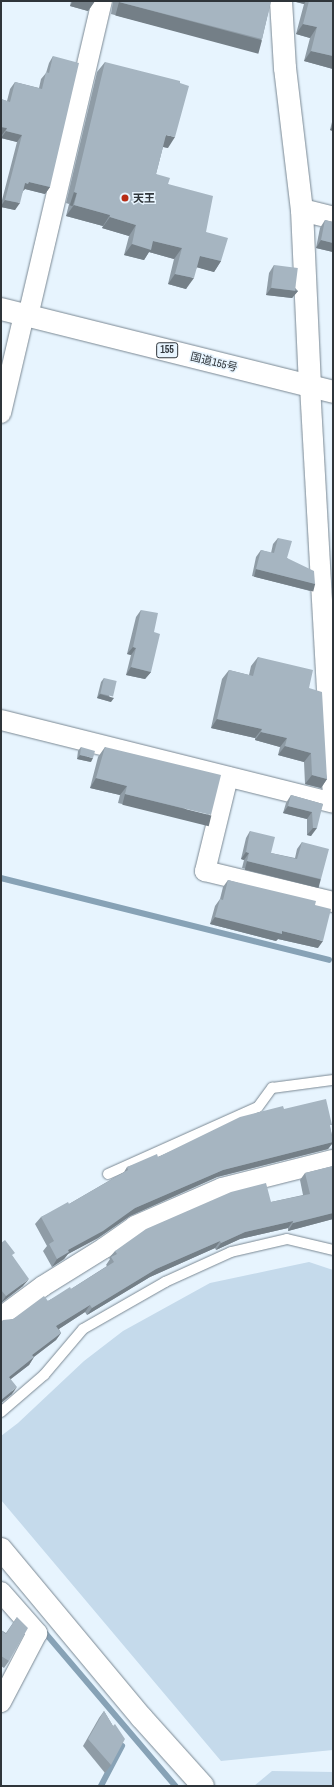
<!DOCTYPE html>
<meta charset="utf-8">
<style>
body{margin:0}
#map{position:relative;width:334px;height:1787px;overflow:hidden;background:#e7f4fe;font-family:"Archivo Narrow","Noto Sans JP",sans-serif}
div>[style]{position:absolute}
.green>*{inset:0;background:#c5daeb}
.stream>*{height:5.5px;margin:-2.75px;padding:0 2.75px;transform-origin:2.75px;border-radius:2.75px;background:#87a2b6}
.roads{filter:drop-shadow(0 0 1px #7a8893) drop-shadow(0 0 1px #7a8893)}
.lane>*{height:10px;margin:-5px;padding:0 5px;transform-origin:5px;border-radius:5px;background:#fff}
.street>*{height:20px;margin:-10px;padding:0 10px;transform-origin:10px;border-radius:10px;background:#fff}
.secondary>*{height:22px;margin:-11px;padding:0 11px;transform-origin:11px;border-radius:11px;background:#fff}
.highway>*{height:22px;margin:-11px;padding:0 11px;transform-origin:11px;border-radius:11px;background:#fff}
.wall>*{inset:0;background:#8f9ca6}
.shaded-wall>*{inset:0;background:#747f87;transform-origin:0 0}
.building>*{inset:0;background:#a6b5c1;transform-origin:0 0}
.dots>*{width:11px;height:11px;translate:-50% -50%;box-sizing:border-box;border:2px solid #e7f4fe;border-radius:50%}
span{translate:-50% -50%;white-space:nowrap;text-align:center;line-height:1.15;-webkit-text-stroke:3px #e7f4fe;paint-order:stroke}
.shield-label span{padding:1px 3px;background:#e7f4fe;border:1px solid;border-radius:3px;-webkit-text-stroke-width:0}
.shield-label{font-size:10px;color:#2f353a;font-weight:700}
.poi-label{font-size:11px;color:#2f353a;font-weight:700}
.left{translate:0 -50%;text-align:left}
.street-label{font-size:11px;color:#2f353a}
.frame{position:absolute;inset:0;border:2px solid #2f353a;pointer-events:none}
</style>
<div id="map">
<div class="green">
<div style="clip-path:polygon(309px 1262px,333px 1270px,333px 1750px,221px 1761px,1px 1500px,1px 1436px,18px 1423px,84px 1361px,123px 1331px,210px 1283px)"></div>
<div style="clip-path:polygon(272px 1771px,333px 1772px,333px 1786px,254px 1786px)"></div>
</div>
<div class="stream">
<div style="left:1px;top:878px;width:338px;rotate:14deg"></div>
<div style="left:43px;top:1630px;width:205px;rotate:49.6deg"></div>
<div style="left:101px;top:1786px;width:45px;rotate:-62.3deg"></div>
</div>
<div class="roads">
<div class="lane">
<div style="left:108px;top:1174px;width:164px;rotate:-24.1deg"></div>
<div style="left:258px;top:1107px;width:24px;rotate:-54deg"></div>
<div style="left:272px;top:1088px;width:62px;rotate:-7.5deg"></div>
<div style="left:1px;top:1412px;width:57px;rotate:-40.7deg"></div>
<div style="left:44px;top:1375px;width:60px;rotate:-49.7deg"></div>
<div style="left:83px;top:1329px;width:95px;rotate:-29.8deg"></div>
<div style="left:165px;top:1282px;width:72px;rotate:-24.4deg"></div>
<div style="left:231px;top:1252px;width:57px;rotate:-13.1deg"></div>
<div style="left:287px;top:1239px;width:47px;rotate:13.4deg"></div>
</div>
<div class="street">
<div style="left:28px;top:316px;width:324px;rotate:-76.8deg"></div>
<div style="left:310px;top:386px;width:412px;rotate:86.8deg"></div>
<div style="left:1px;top:413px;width:101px;rotate:-76.8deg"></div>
<div style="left:1px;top:720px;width:342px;rotate:14deg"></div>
<div style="left:228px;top:777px;width:97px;rotate:103.7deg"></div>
<div style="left:205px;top:871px;width:132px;rotate:13.6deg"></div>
<div style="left:1px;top:1317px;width:52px;rotate:-36.4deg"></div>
<div style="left:43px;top:1286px;width:72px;rotate:-31.9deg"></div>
<div style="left:104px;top:1248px;width:38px;rotate:-35deg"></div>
<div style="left:135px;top:1226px;width:95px;rotate:-23.6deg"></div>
<div style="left:222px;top:1188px;width:114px;rotate:-14.2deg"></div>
<div style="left:1px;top:1592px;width:55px;rotate:48.7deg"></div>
<div style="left:37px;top:1633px;width:78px;rotate:117.6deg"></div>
</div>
<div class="secondary">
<div style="left:281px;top:1px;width:67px;rotate:86.6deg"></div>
<div style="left:285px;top:68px;width:143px;rotate:83.2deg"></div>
<div style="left:302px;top:210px;width:176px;rotate:87.4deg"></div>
<div style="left:302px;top:210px;width:32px;rotate:14deg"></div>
<div style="left:1px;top:1549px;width:220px;rotate:50.2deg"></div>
<div style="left:142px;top:1718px;width:91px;rotate:48.1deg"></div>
</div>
<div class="highway">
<div style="left:1px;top:309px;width:342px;rotate:14deg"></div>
</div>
</div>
<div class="wall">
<div style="clip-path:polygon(71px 1px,95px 1px,88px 11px,70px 6px)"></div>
<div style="clip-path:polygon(113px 1px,271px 1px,262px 39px,253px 51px,111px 14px)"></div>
<div style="clip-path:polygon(296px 1px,333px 1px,333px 69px,304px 61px,310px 38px,296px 34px,304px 4px,296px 2px)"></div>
<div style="clip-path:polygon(53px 56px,50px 187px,45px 194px,25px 189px,23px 191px,15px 210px,1px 207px,1px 204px,17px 142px,1px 138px,2px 135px,1px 135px,1px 99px,7px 101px,10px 89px,15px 82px,39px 88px,41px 79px,46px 73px,49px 63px)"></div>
<div style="clip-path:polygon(105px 62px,168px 148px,163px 147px,156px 174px,168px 184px,206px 232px,221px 261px,214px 272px,197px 267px,186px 289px,168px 284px,174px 259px,149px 252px,144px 260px,124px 255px,129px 236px,102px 228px,103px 226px,66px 216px,69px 204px,66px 203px,97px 72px)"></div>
<div style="clip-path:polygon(333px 118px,333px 131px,330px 130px)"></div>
<div style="clip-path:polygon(325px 220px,333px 222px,333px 252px,316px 248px,320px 228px)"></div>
<div style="clip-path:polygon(274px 265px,298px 291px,292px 298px,266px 295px,269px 273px)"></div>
<div style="clip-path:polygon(278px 538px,287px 558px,315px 584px,310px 591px,252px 576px,256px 557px,261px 550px,271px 553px,273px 544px)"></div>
<div style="clip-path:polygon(141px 610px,151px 672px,145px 679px,126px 675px,131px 655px,127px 654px,136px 617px)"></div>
<div style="clip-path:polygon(258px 657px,309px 688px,327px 779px,321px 788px,305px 784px,304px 762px,278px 755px,280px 747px,255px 740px,255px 738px,211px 728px,222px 679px,229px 670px,249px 675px,251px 666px)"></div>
<div style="clip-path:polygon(104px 678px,111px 702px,97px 698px,101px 682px)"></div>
<div style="clip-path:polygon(81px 747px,91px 762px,77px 759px,78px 751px)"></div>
<div style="clip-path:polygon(105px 747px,205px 824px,118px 803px,120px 795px,90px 788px,98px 757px)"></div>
<div style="clip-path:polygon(291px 795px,323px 804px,311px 836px,307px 835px,307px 819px,283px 813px,286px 803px)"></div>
<div style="clip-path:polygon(250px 831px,271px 853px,295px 858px,297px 849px,302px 842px,321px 879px,316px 886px,242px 868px,244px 860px,241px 859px,246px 838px)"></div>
<div style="clip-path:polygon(228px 880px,315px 905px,318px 948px,278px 939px,276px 941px,210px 924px,215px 906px,220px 899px,223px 887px)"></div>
<div style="clip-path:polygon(284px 1109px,330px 1127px,333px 1140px,333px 1143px,328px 1149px,217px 1177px,130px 1216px,98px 1238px,68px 1254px,64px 1259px,52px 1267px,43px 1251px,47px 1246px,35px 1224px,41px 1217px,69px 1204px,124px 1172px,127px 1167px,158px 1157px)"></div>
<div style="clip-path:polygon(333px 1166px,333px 1219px,288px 1231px,288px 1228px,240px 1239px,216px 1250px,215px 1248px,150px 1277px,87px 1315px,85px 1312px,59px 1329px,61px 1333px,56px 1340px,34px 1357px,29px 1365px,11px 1379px,12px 1394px,1px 1403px,1px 1322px,13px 1319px,71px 1289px,107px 1266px,106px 1265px,110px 1259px,109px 1258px,115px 1251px,271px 1202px,303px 1195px,300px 1180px,305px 1173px)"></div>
<div style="clip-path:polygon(1px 1243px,13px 1257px,23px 1286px,1px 1303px)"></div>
<div style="clip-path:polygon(17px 1617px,9px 1661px,4px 1668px,1px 1666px,1px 1630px,6px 1633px)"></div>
<div style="clip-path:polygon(104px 1711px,113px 1726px,111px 1765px,105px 1773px,83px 1746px,99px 1718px)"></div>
</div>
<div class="shaded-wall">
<div style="clip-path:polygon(73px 1px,95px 1px,88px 11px,70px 6px)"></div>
<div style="clip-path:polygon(296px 1px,306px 1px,304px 4px,296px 2px)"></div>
<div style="left:119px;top:2px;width:148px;height:14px;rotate:15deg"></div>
<div style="clip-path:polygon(303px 24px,317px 27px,310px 38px,296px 34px)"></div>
<div style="clip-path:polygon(311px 51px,333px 56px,333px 69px,304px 61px)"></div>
<div style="clip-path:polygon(333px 126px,333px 131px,330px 130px)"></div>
<div style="clip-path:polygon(1px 127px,7px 128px,2px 135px,1px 135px)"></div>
<div style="clip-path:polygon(6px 131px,22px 135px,17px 142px,1px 138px)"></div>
<div style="clip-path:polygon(166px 135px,175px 137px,168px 148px,159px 146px)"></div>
<div style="clip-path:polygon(29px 182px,50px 187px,45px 194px,25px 189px,23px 191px,25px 183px)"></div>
<div style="left:74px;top:192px;width:3px;height:14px;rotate:18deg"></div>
<div style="clip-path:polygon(5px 200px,20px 203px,15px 210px,1px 207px,1px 206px)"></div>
<div style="clip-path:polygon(74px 205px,110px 215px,103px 226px,66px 216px)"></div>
<div style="clip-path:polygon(110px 217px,136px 225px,129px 236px,102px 228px)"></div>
<div style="clip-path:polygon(321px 240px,333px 243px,333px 252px,316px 248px)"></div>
<div style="clip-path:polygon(153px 241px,182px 248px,174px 259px,149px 252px,144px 260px,124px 255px,132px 244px)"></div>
<div style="clip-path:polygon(200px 256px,221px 261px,214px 272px,192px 266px)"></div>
<div style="clip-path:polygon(175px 274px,194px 278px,186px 289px,168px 284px)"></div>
<div style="clip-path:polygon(271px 288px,298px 291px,292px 298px,266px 295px)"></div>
<div style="left:256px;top:569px;width:61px;height:8px;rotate:14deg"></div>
<div style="clip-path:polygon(133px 647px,136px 648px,131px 655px,127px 654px)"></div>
<div style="clip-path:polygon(131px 667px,151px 672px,145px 679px,126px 675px)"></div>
<div style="clip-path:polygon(100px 694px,114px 698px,111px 702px,97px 698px)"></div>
<div style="clip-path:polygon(217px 719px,262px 729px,255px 738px,211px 728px)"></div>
<div style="clip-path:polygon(261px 732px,287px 738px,280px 747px,255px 740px)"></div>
<div style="clip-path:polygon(285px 746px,311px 753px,304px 762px,278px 755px)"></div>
<div style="clip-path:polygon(80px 755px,93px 758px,91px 762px,77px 759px)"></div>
<div style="clip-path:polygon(312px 775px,327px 779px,321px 788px,305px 784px)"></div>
<div style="clip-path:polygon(96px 778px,127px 786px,120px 795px,90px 788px)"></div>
<div style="left:125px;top:794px;width:89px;height:11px;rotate:14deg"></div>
<div style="clip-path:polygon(288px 806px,312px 812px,307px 819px,283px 813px)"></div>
<div style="clip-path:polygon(313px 828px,317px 828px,311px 836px,307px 835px)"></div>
<div style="clip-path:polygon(246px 852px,249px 853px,244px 860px,241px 859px)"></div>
<div style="left:247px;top:861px;width:76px;height:9px;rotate:14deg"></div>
<div style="clip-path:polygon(215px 917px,282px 931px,323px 941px,318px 948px,278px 939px,276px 941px,210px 924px)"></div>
<div style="clip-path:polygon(333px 1142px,328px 1149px,217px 1177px,130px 1216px,98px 1238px,68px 1254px,64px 1259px,52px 1267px,57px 1259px,68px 1250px,135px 1208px,223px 1170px)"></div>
<div style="clip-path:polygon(333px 1213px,333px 1219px,288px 1231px,293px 1223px)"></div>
<div style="clip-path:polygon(293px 1221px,288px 1228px,240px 1239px,216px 1250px,221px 1243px,245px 1232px)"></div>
<div style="clip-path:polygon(220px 1241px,215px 1248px,150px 1277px,87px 1315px,92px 1308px,156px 1269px)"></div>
<div style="clip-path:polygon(29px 1279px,23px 1286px,1px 1303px,6px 1296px)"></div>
<div style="clip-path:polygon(90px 1305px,85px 1312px,51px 1334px,56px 1326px)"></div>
<div style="clip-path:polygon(61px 1333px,56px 1340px,27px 1362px,32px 1355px)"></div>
<div style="clip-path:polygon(34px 1357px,29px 1365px,4px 1384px,9px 1377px)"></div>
<div style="clip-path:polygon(17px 1387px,12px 1394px,1px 1403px,1px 1400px)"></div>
</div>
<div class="building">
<div style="clip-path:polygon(119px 1px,271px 1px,262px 39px,119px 2px)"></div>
<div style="clip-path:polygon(309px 1px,333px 1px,333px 56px,311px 51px,317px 27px,303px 24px)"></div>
<div style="clip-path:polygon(53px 56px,79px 63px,50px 187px,29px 182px,28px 184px,25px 183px,20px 203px,5px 200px,22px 135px,6px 131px,7px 128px,1px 127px,1px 99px,10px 102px,15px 82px,42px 89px,46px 72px,49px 73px)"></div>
<div style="clip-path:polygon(105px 62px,180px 81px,180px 83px,189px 86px,175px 137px,166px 135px,156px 174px,170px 178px,168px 184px,213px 196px,206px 232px,228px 238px,221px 261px,200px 256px,194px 278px,175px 274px,182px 248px,153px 241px,151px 250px,132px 244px,136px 225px,110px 217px,110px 215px,74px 205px,77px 193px,74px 192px)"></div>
<div style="clip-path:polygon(325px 220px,333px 222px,333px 243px,321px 240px)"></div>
<div style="left:274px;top:265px;width:24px;height:23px;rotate:7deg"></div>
<div style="clip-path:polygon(278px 538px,292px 541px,287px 558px,314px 571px,315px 584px,256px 569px,261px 550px,274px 553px)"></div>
<div style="clip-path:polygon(141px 610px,158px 613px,154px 632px,160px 634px,151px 672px,131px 667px,136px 648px,133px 647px)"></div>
<div style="clip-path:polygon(258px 657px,313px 670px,309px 688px,322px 692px,327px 779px,312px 775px,311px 753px,285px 746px,287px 738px,261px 732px,262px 729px,217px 719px,229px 670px,253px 676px)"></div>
<div style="left:104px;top:678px;width:13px;height:16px;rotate:13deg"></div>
<div style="clip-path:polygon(81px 747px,95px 751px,93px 758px,80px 755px)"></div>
<div style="clip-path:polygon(105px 747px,221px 775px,211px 815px,125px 794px,127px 786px,96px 778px)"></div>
<div style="clip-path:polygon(291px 795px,323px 804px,317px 828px,313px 828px,312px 812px,288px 806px)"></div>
<div style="clip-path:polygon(250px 831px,275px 837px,271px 853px,297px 859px,302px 842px,329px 849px,321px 879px,247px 861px,249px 853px,246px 852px)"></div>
<div style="clip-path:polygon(228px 880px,316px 901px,315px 905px,331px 909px,323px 941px,282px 931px,282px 934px,215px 917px,220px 899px,223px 900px)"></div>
<div style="clip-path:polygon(326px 1099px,332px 1125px,330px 1125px,333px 1142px,223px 1170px,135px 1208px,103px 1231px,68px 1250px,69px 1252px,57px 1259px,49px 1244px,54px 1241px,41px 1217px,68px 1202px,69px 1204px,128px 1170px,127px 1167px,157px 1154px,158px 1157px,240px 1117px,283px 1106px,284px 1109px)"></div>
<div style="clip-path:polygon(333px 1166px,333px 1213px,293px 1223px,293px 1221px,245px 1232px,221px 1243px,220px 1241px,156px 1269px,92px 1308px,90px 1305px,56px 1326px,61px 1333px,32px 1355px,34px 1357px,9px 1377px,17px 1387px,1px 1400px,1px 1322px,3px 1320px,13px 1319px,44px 1296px,48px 1301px,70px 1287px,71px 1289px,114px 1262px,111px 1257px,117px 1254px,115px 1251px,146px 1229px,231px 1192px,266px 1183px,271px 1202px,310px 1194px,305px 1173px)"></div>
<div style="clip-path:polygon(5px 1240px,15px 1253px,12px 1255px,29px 1279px,6px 1296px,1px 1290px,1px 1243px)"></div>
<div style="clip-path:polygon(17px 1617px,28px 1628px,9px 1661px,1px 1656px,1px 1630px,6px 1634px)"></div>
<div style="clip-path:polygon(104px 1711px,113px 1726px,115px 1724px,125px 1739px,111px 1765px,88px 1739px)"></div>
</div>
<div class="dots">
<div style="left:125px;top:198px;background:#b72b14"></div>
</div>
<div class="shield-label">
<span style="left:167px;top:350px">155</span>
</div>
<div class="poi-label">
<span class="left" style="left:133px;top:198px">天王</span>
</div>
<div class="street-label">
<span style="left:214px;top:362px;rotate:14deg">国道155号</span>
</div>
<div class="frame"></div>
</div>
